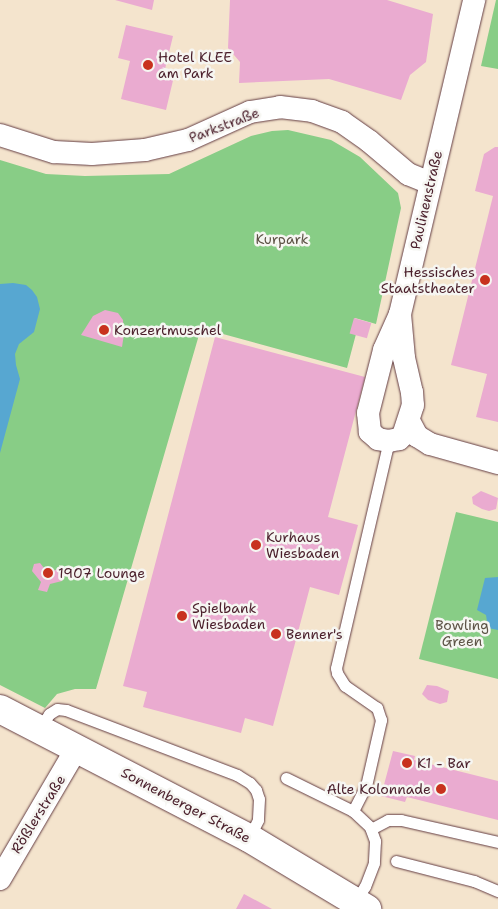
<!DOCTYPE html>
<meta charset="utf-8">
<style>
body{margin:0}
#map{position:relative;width:498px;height:909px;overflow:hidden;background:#f4e4cd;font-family:"Shantell Sans",sans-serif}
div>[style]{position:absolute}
.green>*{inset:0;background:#88cd86}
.water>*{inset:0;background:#57a7d1}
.building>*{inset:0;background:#eaabd0;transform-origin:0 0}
.roads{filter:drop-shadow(0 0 1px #643d43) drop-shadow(0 0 1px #643d43)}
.service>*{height:11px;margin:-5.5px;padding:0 5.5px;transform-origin:5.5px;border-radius:5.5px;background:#fff}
.minor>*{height:22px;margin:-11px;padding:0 11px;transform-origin:11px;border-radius:11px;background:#fff}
.secondary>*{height:28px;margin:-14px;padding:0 14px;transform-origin:14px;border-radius:14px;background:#fff}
.dots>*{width:14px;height:14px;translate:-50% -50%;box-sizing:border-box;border:2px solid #f6f6f2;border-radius:50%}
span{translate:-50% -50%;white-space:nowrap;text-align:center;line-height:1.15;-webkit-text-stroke:5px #f6f6f2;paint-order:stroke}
.poi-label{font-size:14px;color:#4a1f2b}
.left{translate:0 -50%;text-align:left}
.right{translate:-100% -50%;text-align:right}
.street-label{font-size:14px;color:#4a1f2b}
.park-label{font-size:14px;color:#5d5346}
</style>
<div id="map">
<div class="green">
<div style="clip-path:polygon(496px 0,498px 0,498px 69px,481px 66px)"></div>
<div style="clip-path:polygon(288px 130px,331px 140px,360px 157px,398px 193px,401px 208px,376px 324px,355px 318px,356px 334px,347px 368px,201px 328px,96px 689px,75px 689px,57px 694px,45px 708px,0 685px,0 160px,46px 174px,85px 176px,169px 174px,251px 136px,272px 131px)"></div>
<div style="clip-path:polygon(456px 512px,498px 522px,498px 679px,419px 659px)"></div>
</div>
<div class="water">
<div style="clip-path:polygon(13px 283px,26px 285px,32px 290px,37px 297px,40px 309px,34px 332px,19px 344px,15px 354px,16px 365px,20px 379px,0 453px,0 284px)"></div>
<div style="clip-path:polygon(498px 577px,498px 630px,488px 628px,486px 615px,477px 610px,485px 578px)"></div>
</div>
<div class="building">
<div style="clip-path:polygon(115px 0,154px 0,152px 10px)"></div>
<div style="clip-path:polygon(230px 0,387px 0,433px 14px,426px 62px,410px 75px,401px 100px,329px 79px,239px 83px,240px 62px,228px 48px)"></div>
<div style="clip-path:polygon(126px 25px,173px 36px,165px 69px,175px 72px,166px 110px,121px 99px,130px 61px,118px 58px)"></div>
<div style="clip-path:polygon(495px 147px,498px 147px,498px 422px,476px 417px,487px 374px,451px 365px,493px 196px,475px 191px,484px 154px)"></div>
<div style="clip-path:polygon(105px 310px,118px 313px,123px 320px,124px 334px,122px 347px,81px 335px,93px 316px)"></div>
<div style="left:354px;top:318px;width:18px;height:16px;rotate:16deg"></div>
<div style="clip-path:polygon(215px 337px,365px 377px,328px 517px,358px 525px,339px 595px,310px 587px,273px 726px,245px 718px,241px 733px,143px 707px,147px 692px,123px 686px)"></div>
<div style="clip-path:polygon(481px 491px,498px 498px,496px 509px,489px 511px,482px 509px,473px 504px,472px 497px)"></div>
<div style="clip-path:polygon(40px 563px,44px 568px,53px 571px,60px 568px,64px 573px,62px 581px,50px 584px,47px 592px,38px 590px,41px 582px,32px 571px,34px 564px)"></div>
<div style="clip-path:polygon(427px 685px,437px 686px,449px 691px,447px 702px,440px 704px,428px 700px,422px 694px)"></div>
<div style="clip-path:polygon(393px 751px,415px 756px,414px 760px,498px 781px,498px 820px,407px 797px,405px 802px,381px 796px)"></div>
<div style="clip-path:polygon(244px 894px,272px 909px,236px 909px)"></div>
</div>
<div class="roads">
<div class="service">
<div style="left:39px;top:729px;width:18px;rotate:-56deg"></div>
<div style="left:49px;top:714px;width:9px;rotate:-32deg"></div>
<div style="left:57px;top:709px;width:9px;rotate:6deg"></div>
<div style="left:66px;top:710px;width:183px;rotate:20.8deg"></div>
<div style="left:237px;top:775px;width:15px;rotate:32deg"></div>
<div style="left:250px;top:783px;width:9px;rotate:49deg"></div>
<div style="left:256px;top:790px;width:9px;rotate:72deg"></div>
<div style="left:259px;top:799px;width:21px;rotate:93deg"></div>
<div style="left:258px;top:820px;width:20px;rotate:117deg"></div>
<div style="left:286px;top:778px;width:75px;rotate:26.2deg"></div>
<div style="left:353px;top:811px;width:23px;rotate:43deg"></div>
<div style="left:370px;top:827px;width:15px;rotate:70deg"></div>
<div style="left:375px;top:841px;width:22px;rotate:93deg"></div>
<div style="left:374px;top:863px;width:25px;rotate:111deg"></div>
<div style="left:365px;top:886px;width:19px;rotate:122deg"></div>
<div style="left:353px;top:811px;width:28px;rotate:-63deg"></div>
<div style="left:366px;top:786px;width:68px;rotate:-77.2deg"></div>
<div style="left:381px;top:720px;width:13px;rotate:-108deg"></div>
<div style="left:377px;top:708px;width:39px;rotate:-145deg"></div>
<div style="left:345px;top:686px;width:15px;rotate:-122deg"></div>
<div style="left:337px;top:673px;width:5px;rotate:-101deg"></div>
<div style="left:336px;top:668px;width:233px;rotate:-76.9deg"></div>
<div style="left:371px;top:829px;width:19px;rotate:-28deg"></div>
<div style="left:388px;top:820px;width:13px"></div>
<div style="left:401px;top:820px;width:99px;rotate:12.8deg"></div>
<div style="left:396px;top:861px;width:81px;rotate:14.4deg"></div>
<div style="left:474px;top:881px;width:26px;rotate:23deg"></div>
</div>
<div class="minor">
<div style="left:0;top:135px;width:57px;rotate:17.5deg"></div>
<div style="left:54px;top:152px;width:38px;rotate:3deg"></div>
<div style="left:92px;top:154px;width:53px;rotate:-4.3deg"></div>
<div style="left:145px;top:150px;width:44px;rotate:-13.1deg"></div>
<div style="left:188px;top:140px;width:68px;rotate:-24.3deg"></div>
<div style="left:250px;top:112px;width:30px;rotate:-9deg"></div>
<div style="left:280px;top:107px;width:32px;rotate:7deg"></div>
<div style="left:312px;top:111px;width:32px;rotate:20deg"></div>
<div style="left:342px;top:122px;width:33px;rotate:35deg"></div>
<div style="left:369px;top:141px;width:51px;rotate:40.2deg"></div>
<div style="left:408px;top:174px;width:24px;rotate:22deg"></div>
<div style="left:400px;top:314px;width:44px;rotate:84.8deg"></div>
<div style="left:404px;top:358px;width:35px;rotate:77deg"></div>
<div style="left:412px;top:392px;width:13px;rotate:86deg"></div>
<div style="left:413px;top:405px;width:32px;rotate:108deg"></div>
<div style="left:403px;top:435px;width:6px;rotate:135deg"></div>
<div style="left:399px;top:439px;width:10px;rotate:169deg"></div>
<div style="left:389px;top:441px;width:11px;rotate:-170deg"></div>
<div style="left:378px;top:439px;width:11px;rotate:-139deg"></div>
<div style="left:370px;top:432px;width:19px;rotate:-96deg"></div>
<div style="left:368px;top:413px;width:65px;rotate:-75.7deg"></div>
<div style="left:384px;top:350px;width:39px;rotate:-66deg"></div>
<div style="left:400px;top:314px;width:323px;rotate:-76.7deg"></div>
<div style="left:409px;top:421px;width:17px;rotate:62deg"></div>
<div style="left:417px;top:436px;width:15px;rotate:32deg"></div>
<div style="left:430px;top:444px;width:71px;rotate:15.6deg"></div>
<div style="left:0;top:879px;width:152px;rotate:-59.6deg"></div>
</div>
<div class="secondary">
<div style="left:0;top:709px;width:280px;rotate:27.4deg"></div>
<div style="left:249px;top:838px;width:138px;rotate:31deg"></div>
</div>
</div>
<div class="dots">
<div style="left:148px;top:65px;background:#c8321e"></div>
<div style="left:485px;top:280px;background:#c8321e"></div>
<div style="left:104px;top:330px;background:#c8321e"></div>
<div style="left:256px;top:545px;background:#c8321e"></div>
<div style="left:48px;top:573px;background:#c8321e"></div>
<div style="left:182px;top:616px;background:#c8321e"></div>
<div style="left:276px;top:634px;background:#c8321e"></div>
<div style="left:407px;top:763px;background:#c8321e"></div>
<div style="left:441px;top:789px;background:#c8321e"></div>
</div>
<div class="poi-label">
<span class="left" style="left:158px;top:65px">Hotel KLEE<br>am Park</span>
<span class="right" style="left:475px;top:280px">Hessisches<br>Staatstheater</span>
<span class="left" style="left:114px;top:330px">Konzertmuschel</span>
<span class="left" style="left:266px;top:545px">Kurhaus<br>Wiesbaden</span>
<span class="left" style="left:58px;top:573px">1907 Lounge</span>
<span class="left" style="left:192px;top:616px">Spielbank<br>Wiesbaden</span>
<span class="left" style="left:286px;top:634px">Benner's</span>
<span class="left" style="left:417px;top:763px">K1 - Bar</span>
<span class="right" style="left:431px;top:789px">Alte Kolonnade</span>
</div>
<div class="street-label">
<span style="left:224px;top:125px;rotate:-21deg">Parkstraße</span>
<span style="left:426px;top:200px;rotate:-77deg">Paulinenstraße</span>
<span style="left:186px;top:805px;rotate:28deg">Sonnenberger Straße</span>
<span style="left:38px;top:814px;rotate:-58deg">Rößlerstraße</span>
</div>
<div class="park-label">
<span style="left:282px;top:239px">Kurpark</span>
<span style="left:462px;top:633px">Bowling<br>Green</span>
</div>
</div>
